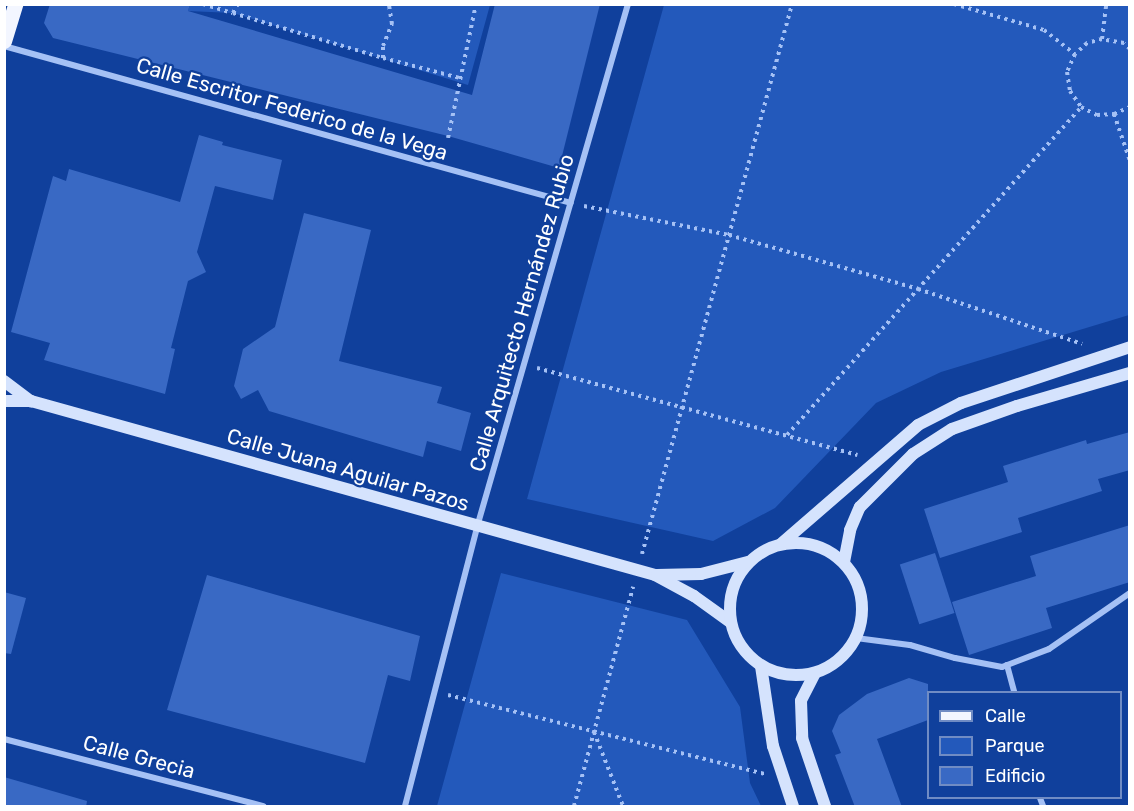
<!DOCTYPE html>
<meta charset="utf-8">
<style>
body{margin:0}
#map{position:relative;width:1134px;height:811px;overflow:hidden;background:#10409c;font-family:Rubik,sans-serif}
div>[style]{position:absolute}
.green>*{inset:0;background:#2359bb}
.building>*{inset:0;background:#3969c4;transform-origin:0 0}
.path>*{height:4px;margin-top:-2px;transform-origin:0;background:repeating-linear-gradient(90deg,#a5c1f5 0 3px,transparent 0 7.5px)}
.street>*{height:6px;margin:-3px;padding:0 3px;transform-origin:3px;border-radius:3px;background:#a5c1f5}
.secondary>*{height:12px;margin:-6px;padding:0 6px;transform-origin:6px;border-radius:6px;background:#d5e3fd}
.secondary>.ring{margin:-6px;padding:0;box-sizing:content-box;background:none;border:12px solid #d5e3fd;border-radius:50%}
.primary>*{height:15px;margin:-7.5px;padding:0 7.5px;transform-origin:7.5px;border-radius:7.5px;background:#f3f6ff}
span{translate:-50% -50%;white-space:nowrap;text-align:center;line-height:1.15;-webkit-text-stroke:4.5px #10409c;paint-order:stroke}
.street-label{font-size:21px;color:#fff}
.frame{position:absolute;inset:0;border:6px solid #fff;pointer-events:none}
.legend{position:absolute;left:927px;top:691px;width:195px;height:108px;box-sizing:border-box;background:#10409c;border:2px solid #708cc4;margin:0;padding:8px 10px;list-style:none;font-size:18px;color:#fff}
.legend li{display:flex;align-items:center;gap:12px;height:30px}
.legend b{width:30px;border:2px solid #708cc4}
</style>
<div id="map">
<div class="green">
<div style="clip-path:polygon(190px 4px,490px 5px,468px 85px,233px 13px,188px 11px)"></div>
<div style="clip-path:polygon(664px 5px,1129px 5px,1129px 315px,941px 372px,876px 403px,775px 508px,713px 541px,527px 499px)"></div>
<div style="clip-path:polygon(501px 573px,687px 620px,740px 707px,750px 783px,761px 806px,437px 806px)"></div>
</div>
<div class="building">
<div style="clip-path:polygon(50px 4px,190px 4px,188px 11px,472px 95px,495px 4px,600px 4px,559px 168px,448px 136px,53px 38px,44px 23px)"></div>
<div style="clip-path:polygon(199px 135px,223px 142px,222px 145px,282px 160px,273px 200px,215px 186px,197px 252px,206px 272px,188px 281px,171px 348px,175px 349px,165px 394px,44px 360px,50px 343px,11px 332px,53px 176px,66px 181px,69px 169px,180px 202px)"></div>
<div style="clip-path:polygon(304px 213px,371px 230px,339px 361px,442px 387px,437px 403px,471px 413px,461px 451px,427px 441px,423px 457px,269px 411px,258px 390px,241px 399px,234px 386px,243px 349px,275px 327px)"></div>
<div style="clip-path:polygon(1130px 432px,1130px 470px,1098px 479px,1102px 491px,1018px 518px,1022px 532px,940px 558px,924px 509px,1008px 482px,1003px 466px,1086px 440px,1087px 444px)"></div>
<div style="clip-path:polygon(1130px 525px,1130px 582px,1046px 608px,1052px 628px,969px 655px,952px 602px,1036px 576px,1030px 556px)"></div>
<div style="left:935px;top:553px;width:63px;height:37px;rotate:72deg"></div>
<div style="clip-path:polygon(207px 575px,420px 636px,410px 681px,388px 675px,365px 763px,167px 710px)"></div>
<div style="clip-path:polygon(4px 592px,26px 598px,11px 654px,4px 653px)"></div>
<div style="clip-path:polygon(909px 678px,928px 684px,928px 720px,877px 739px,902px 807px,855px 807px,835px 755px,841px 753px,832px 731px,839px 715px,867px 694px)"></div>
<div style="clip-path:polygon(4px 777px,87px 801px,86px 807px,4px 807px)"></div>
</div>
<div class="path">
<div style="left:203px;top:4px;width:31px;rotate:17deg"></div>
<div style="left:233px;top:13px;width:10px;rotate:-61deg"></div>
<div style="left:954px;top:4px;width:94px;rotate:16.1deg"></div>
<div style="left:1044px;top:30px;width:39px;rotate:38deg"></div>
<div style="left:233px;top:13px;width:157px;rotate:16.7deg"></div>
<div style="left:383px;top:58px;width:80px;rotate:14.6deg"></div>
<div style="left:1102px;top:39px;width:35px;rotate:-83deg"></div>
<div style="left:1130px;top:49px;width:8px;rotate:-135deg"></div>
<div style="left:1124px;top:43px;width:22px;rotate:-170deg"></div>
<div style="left:1102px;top:39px;width:16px;rotate:165deg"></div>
<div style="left:1087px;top:43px;width:16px;rotate:137deg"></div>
<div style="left:1075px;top:54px;width:20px;rotate:114deg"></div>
<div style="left:1067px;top:72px;width:19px;rotate:81deg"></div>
<div style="left:1070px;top:91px;width:19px;rotate:55deg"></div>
<div style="left:1081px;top:107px;width:18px;rotate:27deg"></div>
<div style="left:1097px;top:115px;width:17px;rotate:-3deg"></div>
<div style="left:1114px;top:114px;width:17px;rotate:-24deg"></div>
<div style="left:383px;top:58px;width:12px;rotate:-90deg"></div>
<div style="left:383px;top:46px;width:24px;rotate:-68deg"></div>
<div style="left:392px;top:24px;width:20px;rotate:-99deg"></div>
<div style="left:1114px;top:114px;width:50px;rotate:71.2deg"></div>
<div style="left:448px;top:138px;width:137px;rotate:-78.2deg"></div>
<div style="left:584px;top:206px;width:148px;rotate:11.3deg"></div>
<div style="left:729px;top:235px;width:197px;rotate:15.9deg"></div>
<div style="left:918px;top:289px;width:173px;rotate:18.5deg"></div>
<div style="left:537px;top:368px;width:332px;rotate:15.2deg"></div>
<div style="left:787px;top:435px;width:440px;rotate:-48.1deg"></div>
<div style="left:642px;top:554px;width:570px;rotate:-74.74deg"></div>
<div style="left:448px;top:695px;width:326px;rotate:14deg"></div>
<div style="left:594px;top:732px;width:79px;rotate:68.6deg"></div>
<div style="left:574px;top:806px;width:227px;rotate:-74.9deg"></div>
</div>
<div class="street">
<div style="left:4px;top:46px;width:588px;rotate:15.48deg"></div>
<div style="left:856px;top:638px;width:54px;rotate:7.4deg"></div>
<div style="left:910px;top:645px;width:47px;rotate:16.1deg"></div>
<div style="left:955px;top:658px;width:48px;rotate:10.8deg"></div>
<div style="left:1002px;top:667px;width:50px;rotate:-21deg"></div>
<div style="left:1049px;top:649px;width:98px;rotate:-34.7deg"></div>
<div style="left:1007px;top:665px;width:28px;rotate:75deg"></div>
<div style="left:4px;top:739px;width:268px;rotate:14.5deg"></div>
<div style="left:1040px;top:798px;width:9px;rotate:69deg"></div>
<div style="left:405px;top:806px;width:288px;rotate:-75.5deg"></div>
<div style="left:477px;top:527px;width:544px;rotate:-73.9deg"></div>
</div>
<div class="secondary">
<div style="left:4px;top:381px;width:34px;rotate:37deg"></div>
<div style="left:4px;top:401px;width:27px"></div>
<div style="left:31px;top:401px;width:648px;rotate:15.58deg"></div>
<div style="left:655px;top:575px;width:44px;rotate:28.3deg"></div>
<div style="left:694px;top:596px;width:44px;rotate:35.8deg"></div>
<div class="ring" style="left:730px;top:543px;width:120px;height:120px"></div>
<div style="left:782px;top:543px;width:180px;rotate:-40.9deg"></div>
<div style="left:918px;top:425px;width:48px;rotate:-27.1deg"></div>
<div style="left:961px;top:403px;width:178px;rotate:-18.3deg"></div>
<div style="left:844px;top:562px;width:33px;rotate:-79deg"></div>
<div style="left:850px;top:530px;width:25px;rotate:-67deg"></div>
<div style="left:860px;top:507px;width:75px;rotate:-45deg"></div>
<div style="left:913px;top:454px;width:46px;rotate:-32.7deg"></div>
<div style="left:952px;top:429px;width:69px;rotate:-19.5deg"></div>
<div style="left:1017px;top:406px;width:118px;rotate:-16.3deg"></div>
<div style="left:657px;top:575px;width:44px;rotate:-1.3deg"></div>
<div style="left:701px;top:574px;width:49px;rotate:-14.3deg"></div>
<div style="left:761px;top:666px;width:81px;rotate:81.5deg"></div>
<div style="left:773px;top:746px;width:63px;rotate:71.6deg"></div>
<div style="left:815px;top:673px;width:31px;rotate:117deg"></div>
<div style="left:801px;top:701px;width:37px;rotate:88deg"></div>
<div style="left:802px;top:738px;width:72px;rotate:71.3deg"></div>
</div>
<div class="primary">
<div style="left:4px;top:41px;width:39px;rotate:-73deg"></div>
</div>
<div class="street-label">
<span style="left:292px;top:109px;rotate:16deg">Calle Escritor Federico de la Vega</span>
<span style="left:522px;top:313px;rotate:-74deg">Calle Arquitecto Hernández Rubio</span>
<span style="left:348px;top:470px;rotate:16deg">Calle Juana Aguilar Pazos</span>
<span style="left:139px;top:757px;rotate:15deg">Calle Grecia</span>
</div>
<div class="frame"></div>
<ul class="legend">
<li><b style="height:8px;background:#f3f6ff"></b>Calle</li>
<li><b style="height:16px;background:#2359bb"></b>Parque</li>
<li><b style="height:16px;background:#3969c4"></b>Edificio</li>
</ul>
</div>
